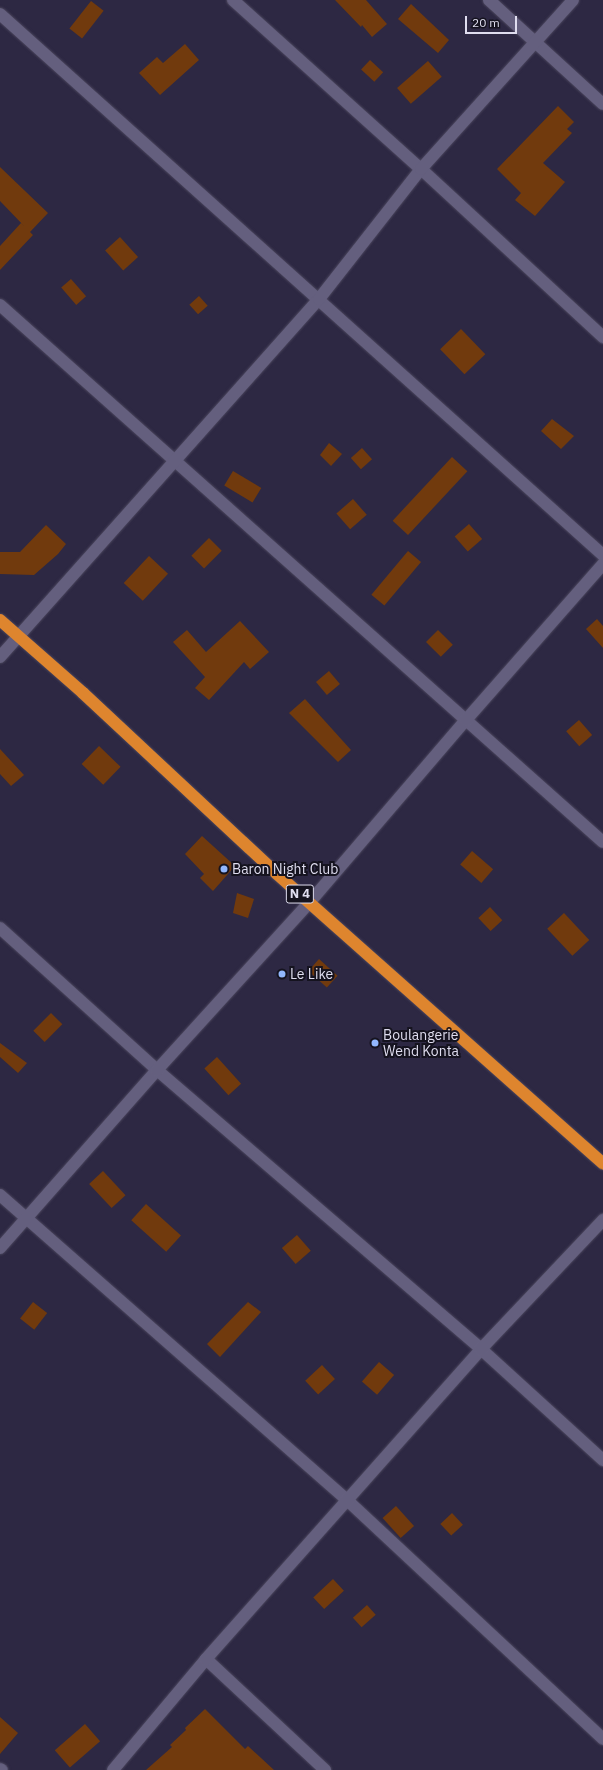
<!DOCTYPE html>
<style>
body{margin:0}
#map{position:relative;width:603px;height:1770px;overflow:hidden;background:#2d2843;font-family:"IBM Plex Sans",sans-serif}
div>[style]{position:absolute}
.building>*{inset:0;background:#713a0d;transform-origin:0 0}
.roads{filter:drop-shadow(0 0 1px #4a455c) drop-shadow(0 0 1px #4a455c)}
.minor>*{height:12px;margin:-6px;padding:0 6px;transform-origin:6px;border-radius:6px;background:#645f7e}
.highway>*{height:12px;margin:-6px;padding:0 6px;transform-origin:6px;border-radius:6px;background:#de852e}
.dots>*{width:11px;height:11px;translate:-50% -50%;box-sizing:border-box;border:2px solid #15131f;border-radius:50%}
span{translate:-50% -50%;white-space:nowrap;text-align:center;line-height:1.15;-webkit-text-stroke:4px #15131f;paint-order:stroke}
.shield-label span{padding:1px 3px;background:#15131f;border:1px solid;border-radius:3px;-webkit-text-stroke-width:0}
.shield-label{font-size:13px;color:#dfddef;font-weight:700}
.poi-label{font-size:14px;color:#dfddef}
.left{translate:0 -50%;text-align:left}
.scale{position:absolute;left:465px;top:16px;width:52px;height:18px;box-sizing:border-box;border:2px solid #dfddef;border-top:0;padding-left:5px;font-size:12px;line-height:14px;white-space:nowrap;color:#dfddef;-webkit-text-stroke:3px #15131f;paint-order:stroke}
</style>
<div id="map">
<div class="building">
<div style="clip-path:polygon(335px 0,366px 0,387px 24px,372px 37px,362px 25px,361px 27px)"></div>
<div style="left:91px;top:1px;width:16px;height:35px;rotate:38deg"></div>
<div style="clip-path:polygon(411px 4px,449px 40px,438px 53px,398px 19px)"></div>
<div style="clip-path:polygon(185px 44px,199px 60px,160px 95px,139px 73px,157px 57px,163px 63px)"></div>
<div style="left:370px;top:60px;width:18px;height:13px;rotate:43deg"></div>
<div style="left:428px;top:61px;width:21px;height:41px;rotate:49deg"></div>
<div style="clip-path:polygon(558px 106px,574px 122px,567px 129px,572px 133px,543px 163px,565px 182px,535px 216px,515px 200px,521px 193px,497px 169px)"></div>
<div style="clip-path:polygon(0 167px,48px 213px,30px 232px,33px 235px,0 270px,0 246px,21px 223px,25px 227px,0 201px)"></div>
<div style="left:120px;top:237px;width:27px;height:20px;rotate:48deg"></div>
<div style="left:71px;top:279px;width:23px;height:13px;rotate:49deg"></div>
<div style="left:199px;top:296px;width:13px;height:13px;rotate:48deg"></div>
<div style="left:461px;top:329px;width:35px;height:29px;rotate:46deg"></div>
<div style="clip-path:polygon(552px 419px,574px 436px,561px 449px,541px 431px)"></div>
<div style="clip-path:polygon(329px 443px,342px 454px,331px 466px,320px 455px)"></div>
<div style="left:362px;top:448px;width:15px;height:15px;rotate:48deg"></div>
<div style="left:452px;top:457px;width:21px;height:87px;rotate:43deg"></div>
<div style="left:233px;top:471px;width:33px;height:17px;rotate:31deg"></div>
<div style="left:353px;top:499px;width:21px;height:22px;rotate:49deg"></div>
<div style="left:469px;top:524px;width:20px;height:19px;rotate:49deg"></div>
<div style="clip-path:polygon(46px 525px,66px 544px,58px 554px,34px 575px,0 574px,0 552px,20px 552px)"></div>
<div style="left:209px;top:538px;width:18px;height:25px;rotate:45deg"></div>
<div style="left:408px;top:551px;width:17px;height:57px;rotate:40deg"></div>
<div style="left:149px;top:556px;width:26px;height:37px;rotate:43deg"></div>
<div style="clip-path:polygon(597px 619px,603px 626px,603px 648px,586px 629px)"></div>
<div style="clip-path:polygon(240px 621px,269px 652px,250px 669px,244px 662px,209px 700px,195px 688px,205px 677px,173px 642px,187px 630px,206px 652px)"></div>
<div style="left:438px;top:630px;width:21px;height:17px;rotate:45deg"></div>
<div style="left:329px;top:671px;width:17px;height:17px;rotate:50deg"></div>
<div style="clip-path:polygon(305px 699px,351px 750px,338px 762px,289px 713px)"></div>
<div style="left:579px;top:720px;width:20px;height:17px;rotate:49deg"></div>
<div style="left:99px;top:746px;width:30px;height:25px;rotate:44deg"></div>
<div style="clip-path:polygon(0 749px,24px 775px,11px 786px,0 774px)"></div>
<div style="clip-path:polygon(202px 836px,235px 866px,213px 891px,200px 878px,204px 874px,185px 854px)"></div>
<div style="left:472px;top:851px;width:28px;height:18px;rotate:41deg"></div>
<div style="clip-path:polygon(237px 893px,254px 899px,248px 918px,233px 913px)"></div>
<div style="left:490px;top:907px;width:18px;height:16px;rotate:47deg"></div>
<div style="left:564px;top:913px;width:37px;height:23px;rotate:47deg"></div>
<div style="left:319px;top:959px;width:25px;height:16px;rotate:42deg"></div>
<div style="left:51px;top:1013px;width:16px;height:25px;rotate:45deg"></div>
<div style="clip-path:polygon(0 1043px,27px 1063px,18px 1073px,0 1057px)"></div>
<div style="left:217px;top:1057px;width:36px;height:17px;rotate:48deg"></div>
<div style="left:103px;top:1171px;width:33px;height:19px;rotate:47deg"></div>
<div style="left:146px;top:1204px;width:47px;height:22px;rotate:42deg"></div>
<div style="left:297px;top:1235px;width:21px;height:20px;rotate:49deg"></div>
<div style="left:33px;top:1302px;width:18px;height:21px;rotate:38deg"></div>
<div style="clip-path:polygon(248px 1302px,261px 1312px,220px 1357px,207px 1344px)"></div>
<div style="left:379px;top:1362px;width:20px;height:26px;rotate:41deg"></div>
<div style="left:322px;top:1365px;width:19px;height:23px;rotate:47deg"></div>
<div style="left:396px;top:1506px;width:27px;height:18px;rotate:48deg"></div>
<div style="left:452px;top:1513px;width:16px;height:16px;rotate:47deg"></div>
<div style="left:333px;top:1579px;width:16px;height:27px;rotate:47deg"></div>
<div style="left:367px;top:1605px;width:13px;height:19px;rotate:48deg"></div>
<div style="clip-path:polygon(205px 1709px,245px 1749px,248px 1746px,274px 1770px,146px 1770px,172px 1747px,170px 1745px,186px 1730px,185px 1728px)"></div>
<div style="clip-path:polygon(0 1717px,18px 1733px,0 1754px)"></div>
<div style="left:85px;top:1724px;width:23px;height:40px;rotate:49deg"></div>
</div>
<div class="roads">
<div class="minor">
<div style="left:233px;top:0;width:253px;rotate:42deg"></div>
<div style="left:421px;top:169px;width:248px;rotate:42.7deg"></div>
<div style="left:489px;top:0;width:154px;rotate:42.4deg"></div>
<div style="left:0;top:14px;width:810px;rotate:41.9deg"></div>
<div style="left:0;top:305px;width:807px;rotate:41.69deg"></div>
<div style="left:0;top:657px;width:480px;rotate:-48.3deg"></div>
<div style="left:319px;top:299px;width:165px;rotate:-51.9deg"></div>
<div style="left:421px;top:169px;width:227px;rotate:-48deg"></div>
<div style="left:0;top:928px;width:212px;rotate:42.1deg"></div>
<div style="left:157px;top:1070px;width:428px;rotate:40.7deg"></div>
<div style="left:481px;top:1349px;width:165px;rotate:42.3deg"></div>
<div style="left:0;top:1195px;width:462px;rotate:41.3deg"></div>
<div style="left:347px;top:1500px;width:350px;rotate:43deg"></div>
<div style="left:0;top:1248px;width:237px;rotate:-48.6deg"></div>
<div style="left:157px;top:1070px;width:226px;rotate:-47.7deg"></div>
<div style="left:309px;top:903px;width:241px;rotate:-49.4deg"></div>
<div style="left:466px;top:720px;width:208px;rotate:-48.7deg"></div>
<div style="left:206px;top:1659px;width:163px;rotate:43deg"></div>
<div style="left:0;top:1769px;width:2px;rotate:27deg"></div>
<div style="left:113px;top:1770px;width:145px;rotate:-50deg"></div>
<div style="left:206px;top:1659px;width:414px;rotate:-48.4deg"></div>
<div style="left:481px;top:1349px;width:178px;rotate:-46.6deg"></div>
</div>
<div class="highway">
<div style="left:0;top:620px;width:111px;rotate:41.3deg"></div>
<div style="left:83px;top:693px;width:265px;rotate:43deg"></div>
<div style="left:277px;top:874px;width:436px;rotate:41.6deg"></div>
</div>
</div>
<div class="dots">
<div style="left:224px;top:869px;background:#92b7fd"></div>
<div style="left:282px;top:974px;background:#92b7fd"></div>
<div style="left:375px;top:1043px;background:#92b7fd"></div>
</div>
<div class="shield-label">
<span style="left:300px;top:894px">N 4</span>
</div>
<div class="poi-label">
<span class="left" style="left:232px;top:869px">Baron Night Club</span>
<span class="left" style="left:290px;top:974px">Le Like</span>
<span class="left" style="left:383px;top:1043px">Boulangerie<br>Wend Konta</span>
</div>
<div class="scale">20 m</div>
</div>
